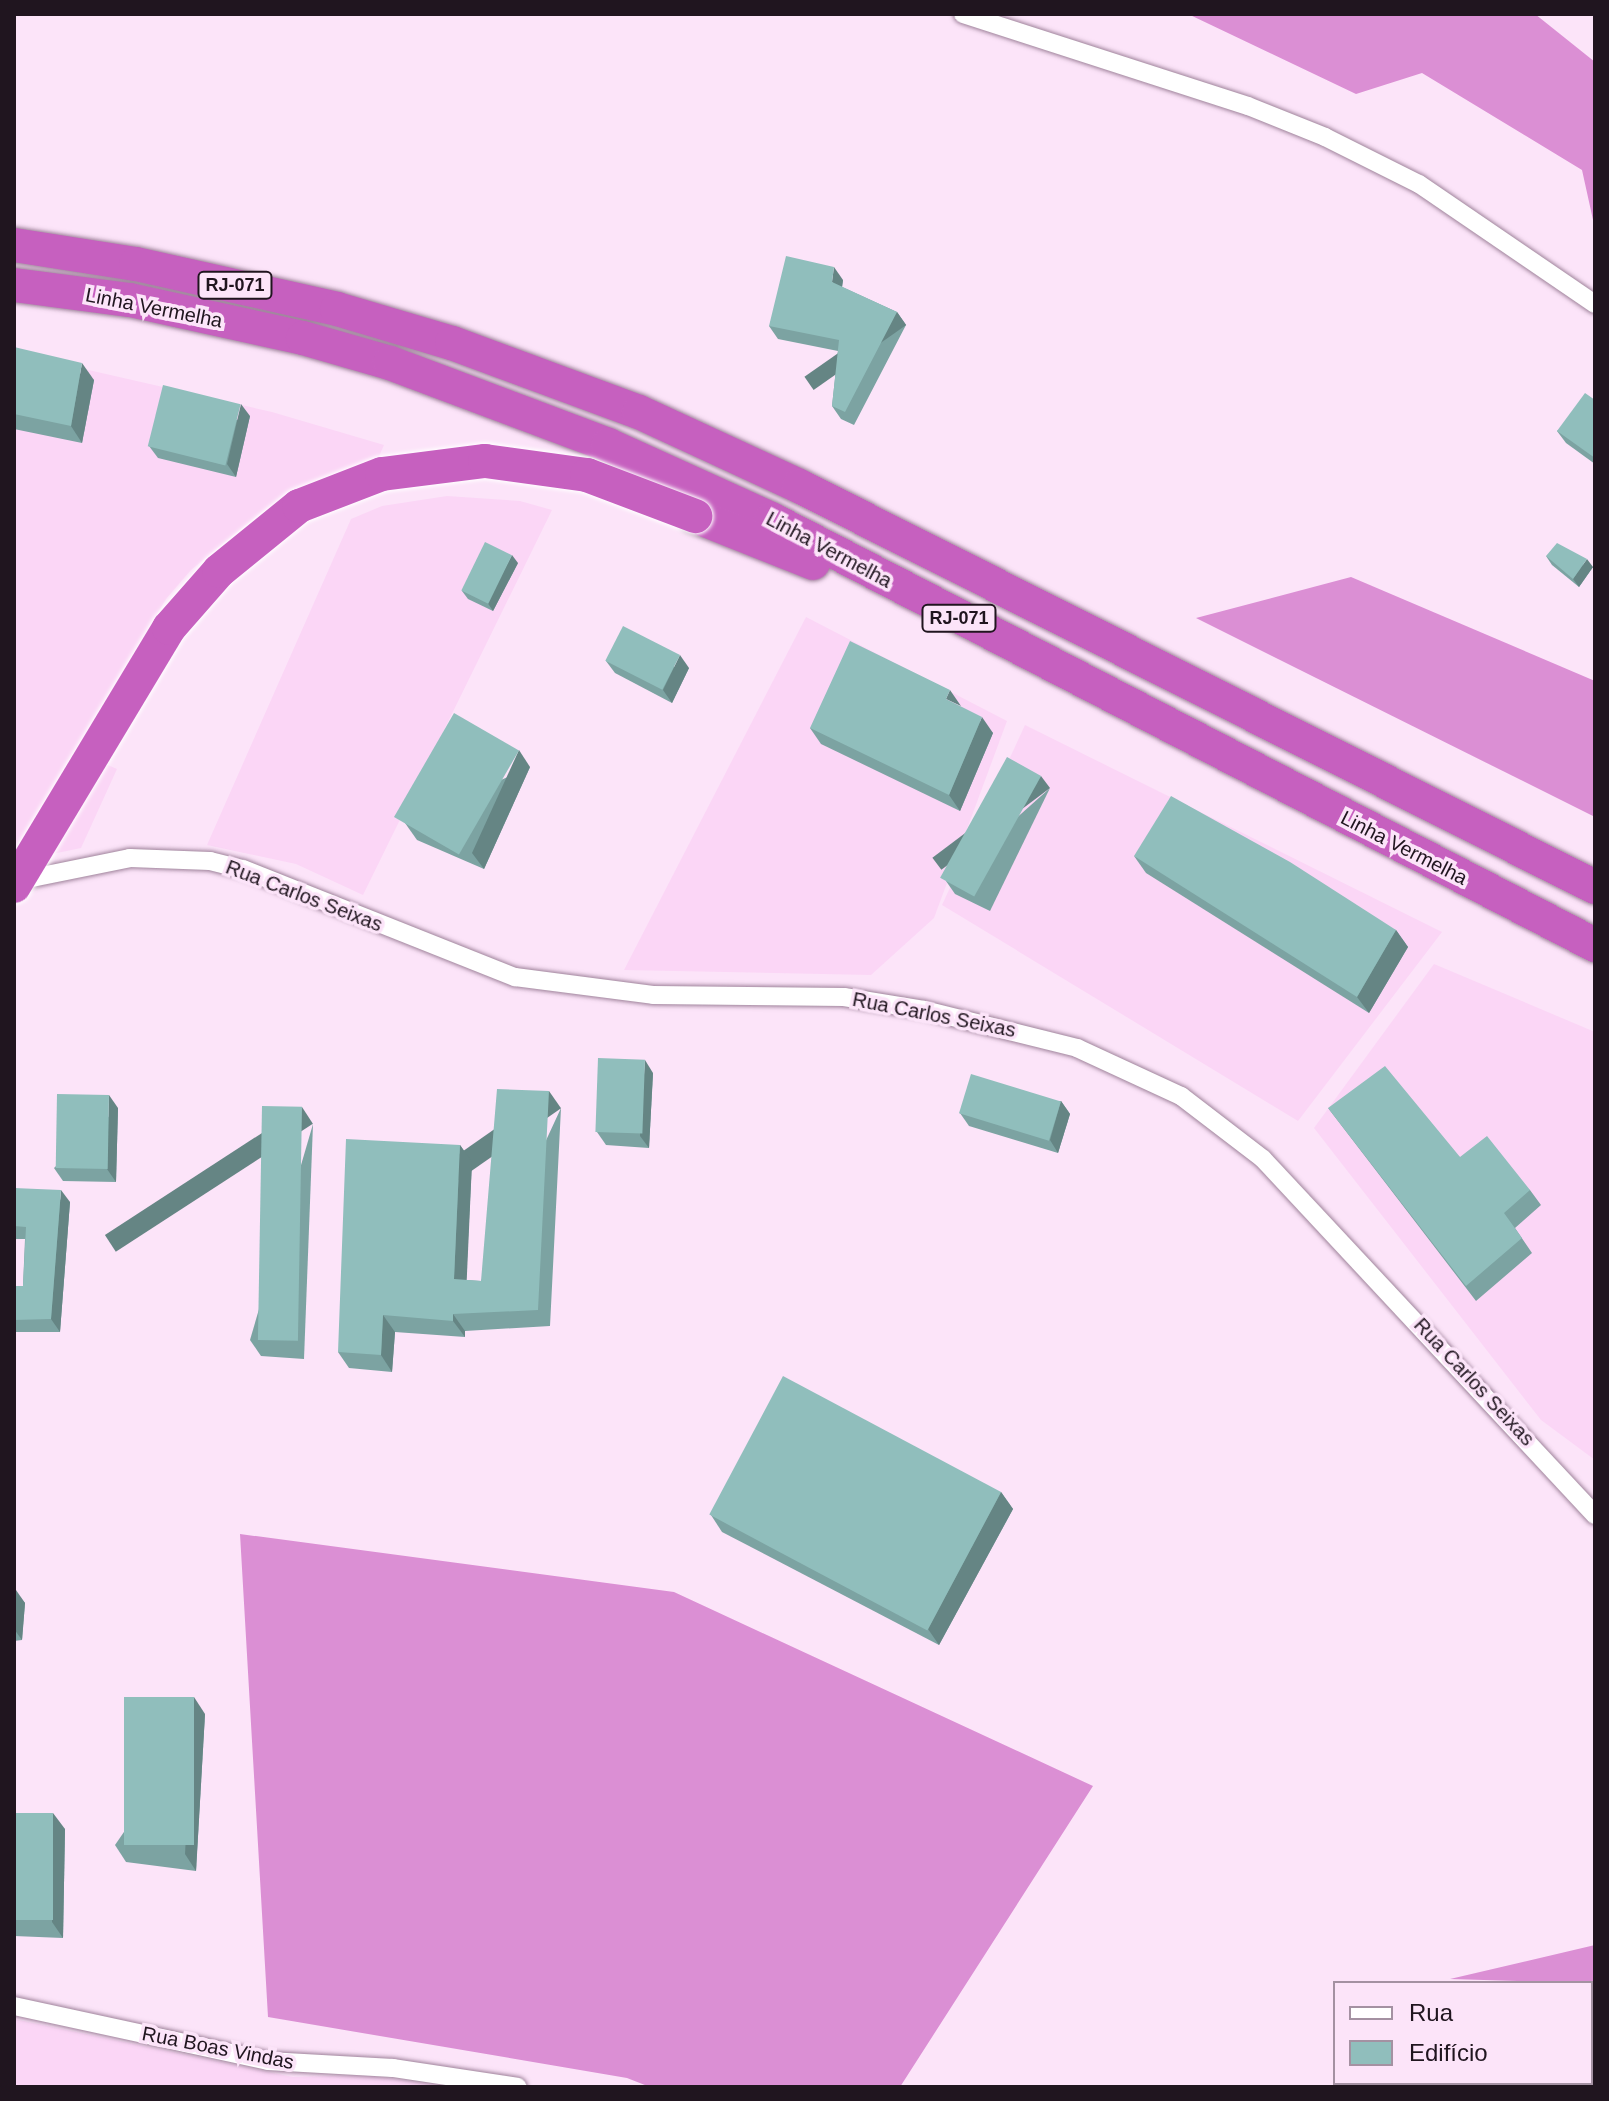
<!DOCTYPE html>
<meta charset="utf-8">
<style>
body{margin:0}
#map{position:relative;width:1609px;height:2101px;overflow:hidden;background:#fce4f9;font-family:Helvetica,sans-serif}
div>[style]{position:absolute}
.built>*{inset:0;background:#fbd6f6}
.forest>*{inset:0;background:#db8fd4}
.roads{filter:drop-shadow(0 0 2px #9f839b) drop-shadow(0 0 2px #9f839b)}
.minor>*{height:18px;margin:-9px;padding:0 9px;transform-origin:9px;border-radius:9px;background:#fff}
.motorway>*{height:34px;margin:-17px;padding:0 17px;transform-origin:17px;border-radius:17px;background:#c660bf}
.bridges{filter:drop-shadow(0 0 2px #fff) drop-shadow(0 0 2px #fff)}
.motorway-bridge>*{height:34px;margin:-17px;padding:0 17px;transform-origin:17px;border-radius:17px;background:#c660bf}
.wall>*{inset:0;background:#7ca3a2}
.shaded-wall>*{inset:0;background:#658584;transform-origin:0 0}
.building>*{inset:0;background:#90bebc;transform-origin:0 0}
span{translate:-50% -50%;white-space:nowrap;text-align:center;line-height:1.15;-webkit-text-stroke:7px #fce4f9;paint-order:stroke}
.shield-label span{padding:2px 6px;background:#fce4f9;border:2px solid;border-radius:6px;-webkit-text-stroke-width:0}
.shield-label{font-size:18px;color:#20151f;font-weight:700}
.street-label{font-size:20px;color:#20151f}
.frame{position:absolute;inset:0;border:16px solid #20151f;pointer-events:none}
.legend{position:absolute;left:1333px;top:1981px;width:260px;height:104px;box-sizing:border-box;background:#fce4f9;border:2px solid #a491a2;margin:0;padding:10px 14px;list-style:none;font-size:24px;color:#20151f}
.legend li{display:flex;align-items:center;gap:16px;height:40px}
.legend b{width:40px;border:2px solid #a491a2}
</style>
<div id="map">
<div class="built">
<div style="clip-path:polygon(14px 353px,272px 412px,384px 445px,377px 461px,290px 494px,258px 515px,191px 570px,166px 599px,89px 732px,103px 763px,117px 769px,81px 848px,14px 862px)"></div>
<div style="clip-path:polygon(447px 496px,520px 501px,552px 510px,363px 895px,296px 864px,207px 845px,351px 519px,382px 506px)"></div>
<div style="clip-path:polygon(806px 617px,1007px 721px,934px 918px,871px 975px,624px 970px)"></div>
<div style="clip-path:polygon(1025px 725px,1442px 932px,1298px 1121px,942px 905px)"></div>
<div style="clip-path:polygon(1434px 964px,1595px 1032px,1595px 1460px,1541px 1420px,1314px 1128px)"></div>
<div style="clip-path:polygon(14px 2019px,293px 2077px,366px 2075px,450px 2087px,14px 2087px)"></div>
</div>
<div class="forest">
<div style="clip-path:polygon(1188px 14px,1535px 14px,1595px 62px,1595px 229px,1582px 170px,1422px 73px,1356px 94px)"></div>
<div style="clip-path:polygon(1351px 577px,1595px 681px,1595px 817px,1196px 618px)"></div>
<div style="clip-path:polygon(240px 1534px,674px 1592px,1093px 1786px,900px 2087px,650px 2087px,627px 2078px,268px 2017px)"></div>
<div style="clip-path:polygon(1595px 1945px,1595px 2032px,1591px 1983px,1450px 1979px)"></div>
</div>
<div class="roads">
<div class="minor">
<div style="left:963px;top:14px;width:299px;rotate:17.9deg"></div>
<div style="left:1248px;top:106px;width:83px;rotate:21.9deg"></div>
<div style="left:1325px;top:137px;width:105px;rotate:26.6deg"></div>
<div style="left:1419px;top:184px;width:213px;rotate:34.3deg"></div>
<div style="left:17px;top:881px;width:115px;rotate:-11.5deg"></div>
<div style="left:130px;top:858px;width:80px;rotate:2.1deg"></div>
<div style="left:210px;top:861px;width:34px;rotate:14deg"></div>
<div style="left:243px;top:869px;width:293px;rotate:21.7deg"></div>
<div style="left:515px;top:977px;width:139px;rotate:7.4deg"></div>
<div style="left:653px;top:995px;width:191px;rotate:0.6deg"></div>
<div style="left:844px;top:997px;width:81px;rotate:9.2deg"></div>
<div style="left:924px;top:1010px;width:158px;rotate:13.9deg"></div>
<div style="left:1077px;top:1048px;width:115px;rotate:24.8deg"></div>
<div style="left:1181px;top:1096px;width:103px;rotate:37.5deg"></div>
<div style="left:1263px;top:1159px;width:487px;rotate:47deg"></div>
<div style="left:14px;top:2006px;width:260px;rotate:12.2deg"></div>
<div style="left:268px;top:2061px;width:125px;rotate:3.2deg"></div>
<div style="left:393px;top:2068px;width:126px;rotate:8.6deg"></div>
</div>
<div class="motorway">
<div style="left:14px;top:245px;width:123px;rotate:8.9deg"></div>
<div style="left:136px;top:264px;width:206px;rotate:12.6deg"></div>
<div style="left:337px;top:309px;width:120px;rotate:16.5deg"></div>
<div style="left:452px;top:343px;width:199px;rotate:20.3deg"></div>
<div style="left:639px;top:412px;width:176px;rotate:24.8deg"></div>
<div style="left:799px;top:486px;width:891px;rotate:26.74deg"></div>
<div style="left:14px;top:285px;width:117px;rotate:7.4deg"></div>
<div style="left:130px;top:300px;width:177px;rotate:12.4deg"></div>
<div style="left:303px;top:338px;width:91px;rotate:16deg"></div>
<div style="left:390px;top:363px;width:233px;rotate:20.6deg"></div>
<div style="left:608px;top:445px;width:179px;rotate:24.4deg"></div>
<div style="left:771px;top:519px;width:928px;rotate:27.34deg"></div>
<div style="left:695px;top:516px;width:127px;rotate:21.7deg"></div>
</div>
</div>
<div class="bridges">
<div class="motorway-bridge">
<div style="left:14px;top:886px;width:301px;rotate:-59deg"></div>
<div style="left:169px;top:628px;width:76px;rotate:-48.7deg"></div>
<div style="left:219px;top:571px;width:103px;rotate:-39.1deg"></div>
<div style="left:299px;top:506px;width:89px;rotate:-21.1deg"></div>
<div style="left:382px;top:474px;width:104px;rotate:-7.2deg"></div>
<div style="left:485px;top:461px;width:103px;rotate:7.8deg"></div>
<div style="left:587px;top:475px;width:116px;rotate:20.8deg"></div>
</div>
</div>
<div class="wall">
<div style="clip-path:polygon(843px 280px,842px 287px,897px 312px,906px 325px,854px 425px,841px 419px,832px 406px,838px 351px,778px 339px,769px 326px)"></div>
<div style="clip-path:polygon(14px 347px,94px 380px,82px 443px,14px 429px)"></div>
<div style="clip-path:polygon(1595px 400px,1595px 464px,1566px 443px,1557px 431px)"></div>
<div style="clip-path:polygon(250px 416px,236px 477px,158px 458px,149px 446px)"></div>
<div style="clip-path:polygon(1546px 556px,1593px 567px,1579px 587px,1552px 565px)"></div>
<div style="clip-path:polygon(518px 563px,493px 611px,468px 599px,462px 591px)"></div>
<div style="clip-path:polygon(606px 661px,689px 668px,672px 703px,615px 673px)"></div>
<div style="clip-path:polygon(961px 707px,993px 733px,960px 811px,821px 744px,810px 728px)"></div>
<div style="clip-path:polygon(530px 767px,484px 869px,417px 840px,405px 823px)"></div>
<div style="clip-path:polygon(1050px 788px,990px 911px,955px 894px,946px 881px)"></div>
<div style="clip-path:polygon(1134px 856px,1396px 930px,1408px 947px,1369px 1013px,1146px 873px)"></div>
<div style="clip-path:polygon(653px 1073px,649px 1148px,606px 1145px,597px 1132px)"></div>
<div style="clip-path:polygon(1061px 1101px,1070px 1114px,1058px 1153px,969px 1126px,960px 1113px)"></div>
<div style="clip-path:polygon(118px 1108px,116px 1182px,63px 1181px,54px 1168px)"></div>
<div style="clip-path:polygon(561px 1108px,550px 1326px,465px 1331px,465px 1337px,395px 1332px,392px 1372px,349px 1368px,338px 1352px,460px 1145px,472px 1162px,466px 1280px,481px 1281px)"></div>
<div style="clip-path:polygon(1328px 1108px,1460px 1157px,1530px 1190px,1541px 1205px,1515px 1228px,1532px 1253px,1476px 1301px)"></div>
<div style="clip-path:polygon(313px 1124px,304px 1359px,261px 1356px,250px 1340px)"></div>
<div style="clip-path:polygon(14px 1188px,70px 1202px,60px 1332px,14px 1332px,14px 1286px,23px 1286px,25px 1239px,14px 1239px)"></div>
<div style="clip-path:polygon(1001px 1492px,1013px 1509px,939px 1645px,722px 1532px,711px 1515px)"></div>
<div style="clip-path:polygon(14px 1590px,25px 1603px,22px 1640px,14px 1641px)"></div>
<div style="clip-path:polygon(205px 1714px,196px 1871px,126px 1862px,115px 1845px)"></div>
<div style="clip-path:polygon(14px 1813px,65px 1829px,63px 1938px,14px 1936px)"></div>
</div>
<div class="shaded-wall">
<div style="clip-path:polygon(834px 267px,843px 280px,841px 295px,832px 282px)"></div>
<div style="left:897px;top:312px;width:16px;height:113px;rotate:55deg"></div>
<div style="clip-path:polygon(82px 363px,94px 380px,82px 443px,71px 426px)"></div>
<div style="clip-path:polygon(241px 404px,250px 416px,236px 477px,227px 464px)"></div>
<div style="clip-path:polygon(512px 555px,518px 563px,493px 611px,487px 602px)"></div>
<div style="clip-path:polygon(1587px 559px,1593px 567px,1579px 587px,1573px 579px)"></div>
<div style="clip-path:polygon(680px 655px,689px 668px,672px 703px,663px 690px)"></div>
<div style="clip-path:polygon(950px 690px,961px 706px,946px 699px)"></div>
<div style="clip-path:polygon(982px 717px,993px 733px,960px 811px,949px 795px)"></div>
<div style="clip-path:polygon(519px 750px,530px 767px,484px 869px,472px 853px)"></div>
<div style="left:1041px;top:776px;width:15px;height:136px;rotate:53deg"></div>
<div style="clip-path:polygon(1396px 930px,1408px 947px,1369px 1013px,1357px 997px)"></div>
<div style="clip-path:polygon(645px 1060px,653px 1073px,649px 1148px,640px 1136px)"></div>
<div style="left:549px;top:1091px;width:21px;height:219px;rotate:55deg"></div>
<div style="clip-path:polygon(109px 1095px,118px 1108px,116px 1182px,107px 1169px)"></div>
<div style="clip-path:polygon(1061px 1101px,1070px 1114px,1058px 1153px,1050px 1140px)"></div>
<div style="left:302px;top:1107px;width:20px;height:235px;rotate:57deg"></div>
<div style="clip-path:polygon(460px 1145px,472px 1162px,466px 1296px,454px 1279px)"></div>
<div style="clip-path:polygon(61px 1190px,70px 1202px,60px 1332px,51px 1319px)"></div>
<div style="clip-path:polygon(453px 1314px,465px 1331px,465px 1337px,453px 1321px)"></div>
<div style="clip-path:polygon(383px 1315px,395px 1332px,392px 1372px,381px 1355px)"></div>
<div style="clip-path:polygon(1001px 1492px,1013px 1509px,939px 1645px,928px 1629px)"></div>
<div style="clip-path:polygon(16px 1590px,25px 1603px,22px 1640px,14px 1629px)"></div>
<div style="clip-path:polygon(194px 1697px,205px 1714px,196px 1871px,185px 1854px)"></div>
<div style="clip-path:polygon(14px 1735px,16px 1738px,15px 1774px,14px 1772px)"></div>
<div style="clip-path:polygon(53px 1813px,65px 1829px,63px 1938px,52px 1922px)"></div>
</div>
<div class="building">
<div style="clip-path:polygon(786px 256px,834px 267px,832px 282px,897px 312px,845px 412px,832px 406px,839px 340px,769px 326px)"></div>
<div style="clip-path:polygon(14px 347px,82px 363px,71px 426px,14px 414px)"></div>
<div style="left:163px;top:385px;width:80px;height:63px;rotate:14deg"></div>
<div style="clip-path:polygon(1585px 393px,1595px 400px,1595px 458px,1557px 431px)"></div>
<div style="left:485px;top:542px;width:30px;height:54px;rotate:26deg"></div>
<div style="clip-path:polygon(1557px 543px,1587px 559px,1573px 579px,1546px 556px)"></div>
<div style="left:623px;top:626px;width:64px;height:39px;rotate:27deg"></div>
<div style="clip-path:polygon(850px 641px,950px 690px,946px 699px,982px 717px,949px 795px,810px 728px)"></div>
<div style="left:454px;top:713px;width:75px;height:120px;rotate:30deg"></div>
<div style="left:1007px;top:757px;width:39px;height:138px;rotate:29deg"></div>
<div style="clip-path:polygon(1171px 796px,1290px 862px,1396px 930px,1357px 997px,1134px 856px)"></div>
<div style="left:598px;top:1058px;width:47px;height:74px;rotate:2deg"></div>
<div style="clip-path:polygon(1385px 1066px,1460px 1157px,1487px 1136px,1530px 1190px,1504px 1213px,1522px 1238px,1466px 1286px,1328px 1108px)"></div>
<div style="left:971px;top:1074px;width:94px;height:41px;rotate:17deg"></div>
<div style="clip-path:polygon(497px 1089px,549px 1091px,538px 1310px,453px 1314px,453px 1321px,383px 1315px,381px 1355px,338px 1352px,346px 1139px,460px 1145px,454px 1279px,481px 1281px)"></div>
<div style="left:57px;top:1094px;width:52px;height:74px;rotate:1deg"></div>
<div style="left:262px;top:1106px;width:40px;height:234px;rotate:1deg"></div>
<div style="clip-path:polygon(14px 1188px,61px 1190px,51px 1319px,14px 1320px,14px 1286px,23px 1286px,26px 1227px,14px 1226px)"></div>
<div style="left:783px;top:1376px;width:247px;height:157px;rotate:28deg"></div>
<div style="clip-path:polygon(14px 1590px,16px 1590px,14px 1616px)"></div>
<div style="left:124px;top:1697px;width:70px;height:148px"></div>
<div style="left:14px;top:1813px;width:39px;height:107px"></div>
</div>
<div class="shield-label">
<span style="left:235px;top:285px">RJ-071</span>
<span style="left:959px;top:618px">RJ-071</span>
</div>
<div class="street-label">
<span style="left:154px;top:308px;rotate:11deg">Linha Vermelha</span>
<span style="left:829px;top:550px;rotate:28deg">Linha Vermelha</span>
<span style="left:1404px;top:848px;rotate:27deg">Linha Vermelha</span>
<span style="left:304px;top:896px;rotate:21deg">Rua Carlos Seixas</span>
<span style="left:934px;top:1015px;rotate:11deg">Rua Carlos Seixas</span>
<span style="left:1474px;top:1382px;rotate:47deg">Rua Carlos Seixas</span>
<span style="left:218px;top:2048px;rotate:11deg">Rua Boas Vindas</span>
</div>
<div class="frame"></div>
<ul class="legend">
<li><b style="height:10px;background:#fff"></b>Rua</li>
<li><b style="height:22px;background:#90bebc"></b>Edifício</li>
</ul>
</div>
